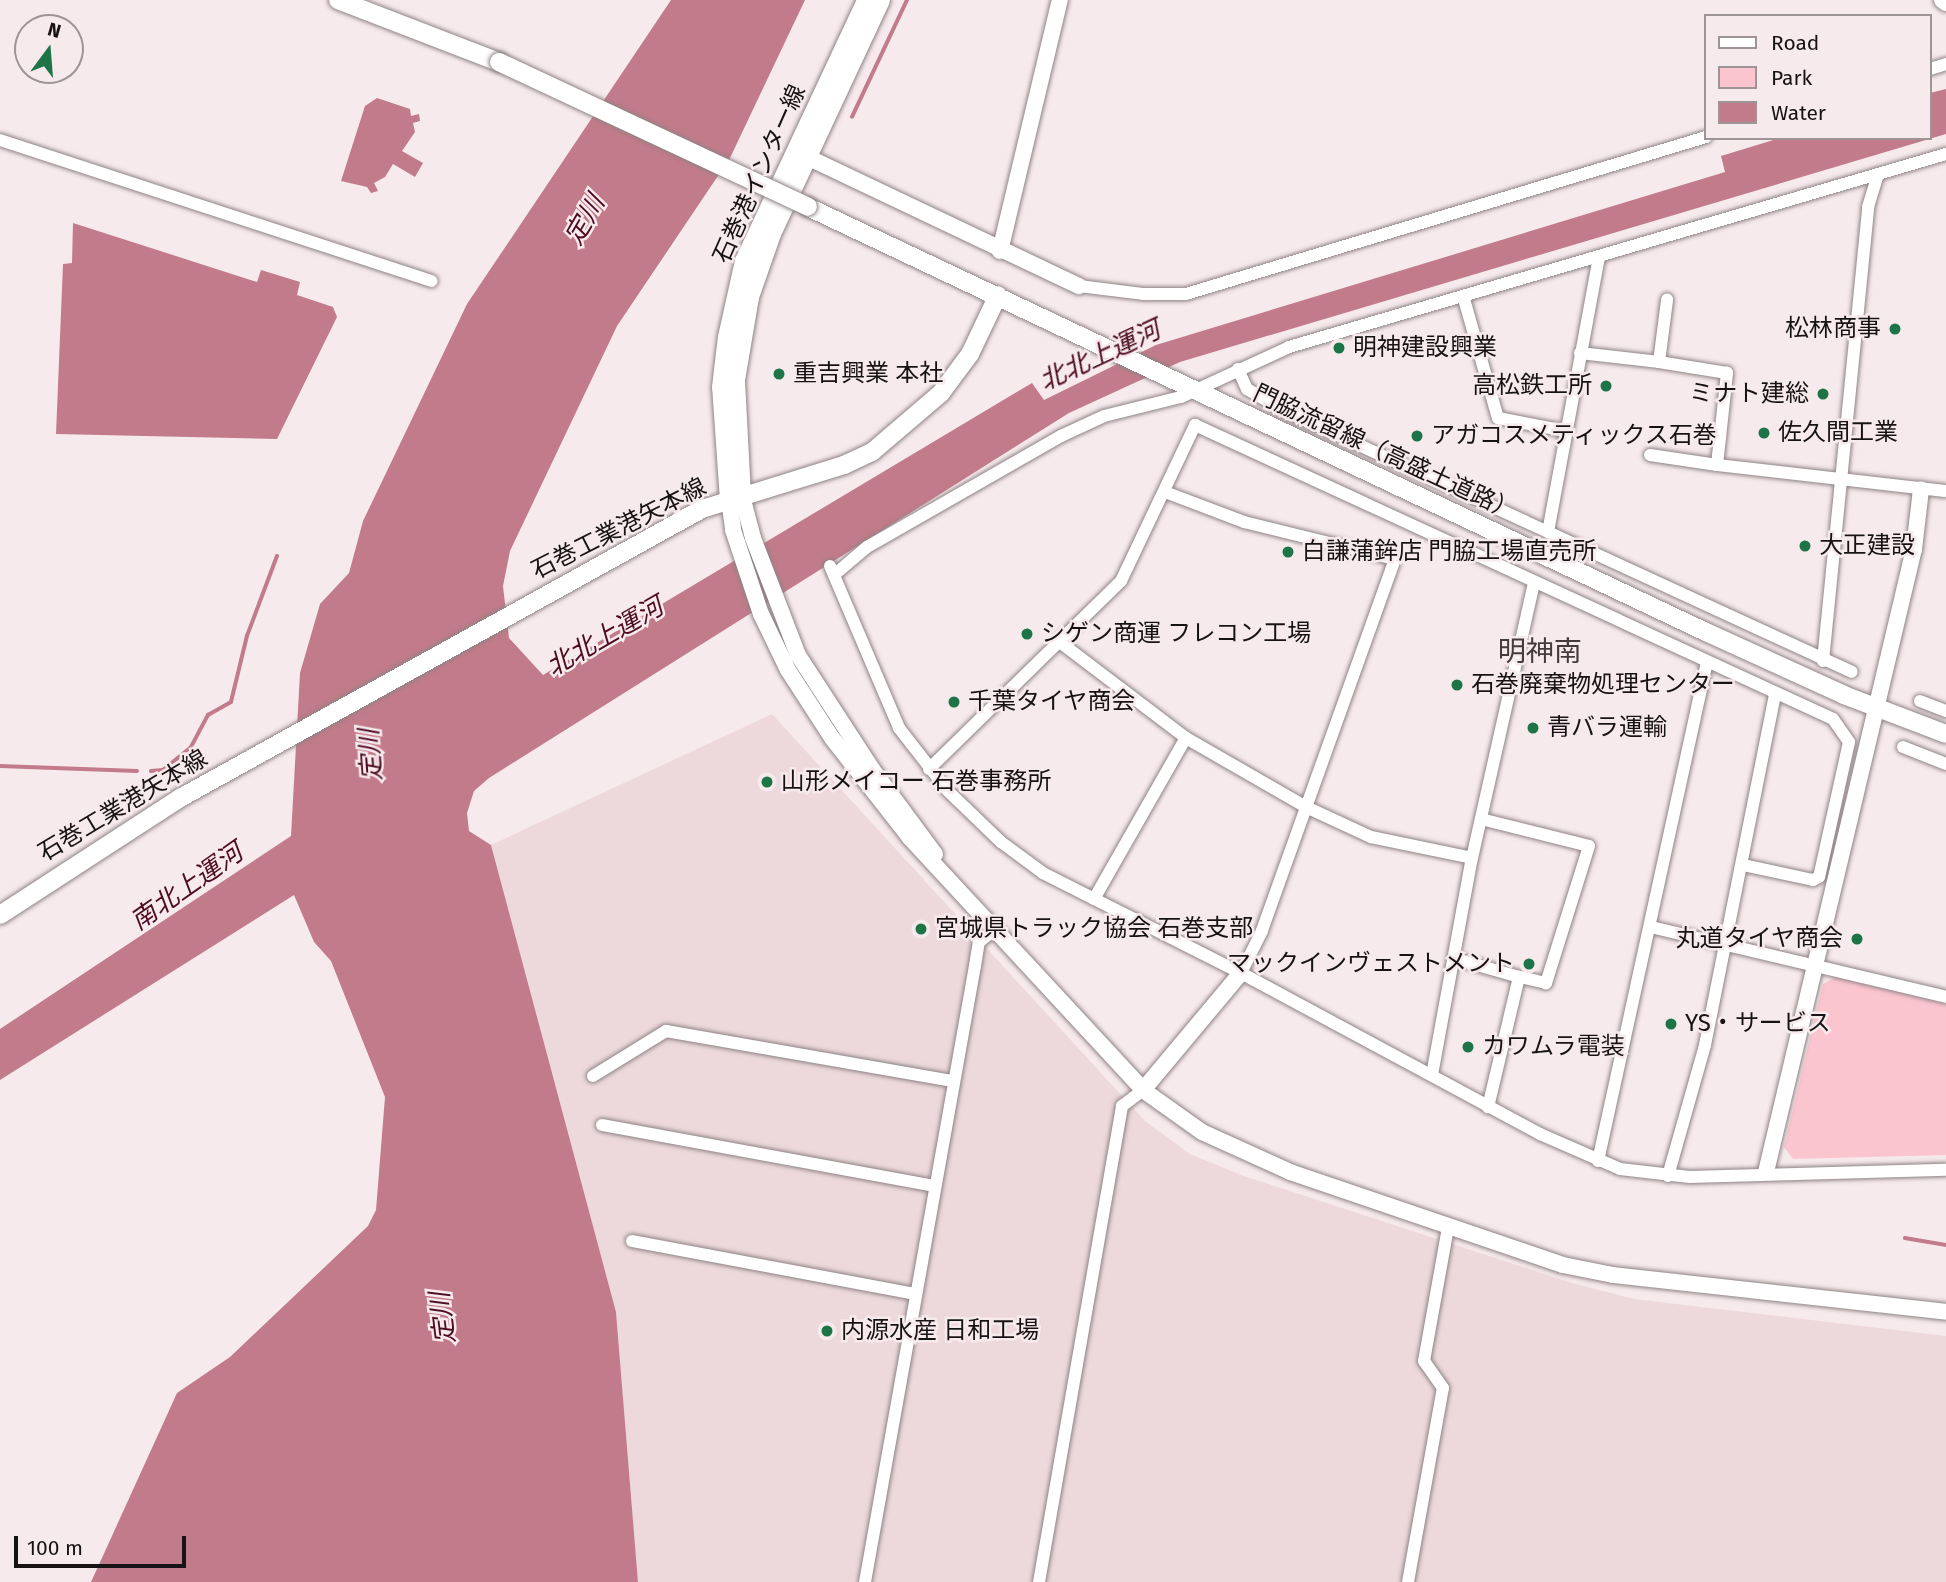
<!DOCTYPE html>
<meta charset="utf-8">
<style>
body{margin:0}
#map{position:relative;width:1946px;height:1582px;overflow:hidden;background:#f7eaec;font-family:"Fira Sans","Noto Sans JP",sans-serif}
div>[style]{position:absolute}
.built>*{inset:0;background:#edd9dc}
.green>*{inset:0;background:#fbc5cf}
.water>*{inset:0;background:#c27b8a}
.stream>*{height:3.5px;margin:-1.75px;padding:0 1.75px;transform-origin:1.75px;border-radius:1.75px;background:#c27b8a}
.roads{filter:drop-shadow(0 0 2px #8e8385) drop-shadow(0 0 2px #8e8385)}
.minor>*{height:12px;margin:-6px;padding:0 6px;transform-origin:6px;border-radius:6px;background:#fff}
.tertiary>*{height:16px;margin:-8px;padding:0 8px;transform-origin:8px;border-radius:8px;background:#fff}
.secondary>*{height:18px;margin:-9px;padding:0 9px;transform-origin:9px;border-radius:9px;background:#fff}
.bridges{filter:drop-shadow(0 0 2px #8e8385) drop-shadow(0 0 2px #8e8385)}
.secondary-bridge>*{height:18px;margin:-9px;padding:0 9px;transform-origin:9px;border-radius:9px;background:#fff}
.dots>*{width:19px;height:19px;translate:-50% -50%;box-sizing:border-box;border:4px solid #f7eaec;border-radius:50%}
span{translate:-50% -50%;white-space:nowrap;text-align:center;line-height:1.15;-webkit-text-stroke:5px #f7eaec;paint-order:stroke}
.street-label{font-size:24px;color:#171314}
.poi-label{font-size:24px;color:#171314}
.right{translate:-100% -50%;text-align:right}
.left{translate:0 -50%;text-align:left}
.water-label{font-size:26px;color:#4d0c22;font-style:italic}
.quarter-label{font-size:28px;color:#453b3d}
.legend{position:absolute;left:1704px;top:14px;width:228px;height:126px;box-sizing:border-box;background:#f7eaec;border:2px solid #9d9496;margin:0;padding:9px 12px;list-style:none;font-size:21px;color:#171314}
.legend li{display:flex;align-items:center;gap:14px;height:35px}
.legend b{width:35px;border:2px solid #9d9496}
.north{position:absolute;left:14px;top:14px;width:70px;height:70px;box-sizing:border-box;background:#f7eaec;border:2px solid #9d9496;border-radius:50%;rotate:16deg;font-size:19px;font-weight:700;line-height:28px;text-align:center;color:#171314}
.north::after{content:'';display:block;margin:auto;width:24px;height:32px;background:#1c7447;clip-path:polygon(50% 0,100% 100%,50% 72%,0 100%)}
.scale{position:absolute;left:14px;top:1536px;width:172px;height:32px;box-sizing:border-box;border:4px solid #171314;border-top:0;padding-left:9px;font-size:21px;line-height:24px;white-space:nowrap;color:#171314;-webkit-text-stroke:5px #f7eaec;paint-order:stroke}
</style>
<div id="map">
<div class="built">
<div style="clip-path:polygon(772px 714px,1145px 1121px,1190px 1154px,1241px 1175px,1572px 1283px,1634px 1299px,1946px 1336px,1946px 1582px,638px 1582px,616px 1312px,491px 845px)"></div>
</div>
<div class="green">
<div style="clip-path:polygon(1836px 977px,1946px 1004px,1946px 1155px,1793px 1159px,1784px 1147px,1823px 984px)"></div>
</div>
<div class="water">
<div style="clip-path:polygon(671px 0,805px 0,730px 158px,617px 326px,510px 551px,503px 586px,509px 638px,543px 675px,1032px 383px,1044px 400px,1156px 345px,1725px 172px,1721px 156px,1780px 138px,1930px 138px,1930px 93px,1946px 89px,1946px 134px,1180px 362px,1069px 413px,489px 778px,474px 791px,467px 813px,469px 831px,491px 845px,616px 1312px,638px 1582px,91px 1582px,177px 1393px,230px 1357px,368px 1226px,376px 1210px,385px 1097px,331px 961px,314px 942px,294px 895px,0 1080px,0 1029px,291px 836px,300px 673px,320px 604px,349px 573px,363px 521px,467px 304px)"></div>
<div style="clip-path:polygon(377px 98px,410px 109px,411px 116px,419px 114px,420px 121px,413px 123px,415px 132px,402px 151px,423px 163px,415px 177px,393px 164px,385px 177px,374px 183px,378px 191px,371px 193px,367px 187px,341px 181px,365px 106px)"></div>
<div style="clip-path:polygon(73px 223px,257px 282px,261px 270px,300px 282px,297px 295px,333px 307px,337px 317px,277px 439px,56px 434px,63px 264px,72px 263px)"></div>
</div>
<div class="stream">
<div style="left:852px;top:117px;width:129px;rotate:-64.8deg"></div>
<div style="left:0;top:766px;width:137px;rotate:2.1deg"></div>
<div style="left:151px;top:771px;width:12px;rotate:-5deg"></div>
<div style="left:163px;top:770px;width:36px;rotate:-39deg"></div>
<div style="left:191px;top:747px;width:36px;rotate:-62deg"></div>
<div style="left:208px;top:715px;width:26px;rotate:-29deg"></div>
<div style="left:231px;top:702px;width:68px;rotate:-76.4deg"></div>
<div style="left:247px;top:636px;width:85px;rotate:-69.4deg"></div>
<div style="left:1905px;top:1238px;width:42px;rotate:9.7deg"></div>
</div>
<div class="roads">
<div class="minor">
<div style="left:1930px;top:69px;width:17px;rotate:-17deg"></div>
<div style="left:0;top:140px;width:454px;rotate:18.1deg"></div>
<div style="left:1079px;top:286px;width:64px;rotate:7.1deg"></div>
<div style="left:1143px;top:294px;width:43px"></div>
<div style="left:1186px;top:294px;width:543px;rotate:-16.8deg"></div>
<div style="left:1464px;top:299px;width:124px;rotate:74.1deg"></div>
<div style="left:1498px;top:418px;width:68px;rotate:11deg"></div>
<div style="left:1580px;top:353px;width:80px;rotate:6.5deg"></div>
<div style="left:1659px;top:362px;width:63px;rotate:-82.6deg"></div>
<div style="left:1238px;top:369px;width:22px;rotate:66deg"></div>
<div style="left:1247px;top:389px;width:42px;rotate:30.3deg"></div>
<div style="left:1283px;top:410px;width:626px;rotate:24.72deg"></div>
<div style="left:1650px;top:455px;width:68px;rotate:8.5deg"></div>
<div style="left:1717px;top:465px;width:93px;rotate:-83.8deg"></div>
<div style="left:1727px;top:373px;width:69px;rotate:-170.8deg"></div>
<div style="left:1717px;top:465px;width:230px;rotate:6.5deg"></div>
<div style="left:1165px;top:492px;width:85px;rotate:20.8deg"></div>
<div style="left:1244px;top:522px;width:155px;rotate:13.8deg"></div>
<div style="left:1395px;top:559px;width:395px;rotate:109.7deg"></div>
<div style="left:1262px;top:931px;width:47px;rotate:116.6deg"></div>
<div style="left:1548px;top:532px;width:280px;rotate:-79.5deg"></div>
<div style="left:830px;top:566px;width:176px;rotate:66.9deg"></div>
<div style="left:899px;top:728px;width:80px;rotate:52.1deg"></div>
<div style="left:948px;top:791px;width:74px;rotate:43.9deg"></div>
<div style="left:1001px;top:842px;width:52px;rotate:36.4deg"></div>
<div style="left:1043px;top:873px;width:222px;rotate:26.8deg"></div>
<div style="left:1241px;top:973px;width:340px;rotate:28.3deg"></div>
<div style="left:1540px;top:1134px;width:87px;rotate:23.6deg"></div>
<div style="left:1620px;top:1169px;width:70px;rotate:6.5deg"></div>
<div style="left:1690px;top:1177px;width:256px;rotate:-1.6deg"></div>
<div style="left:834px;top:575px;width:43px;rotate:-40.3deg"></div>
<div style="left:867px;top:547px;width:224px;rotate:-29.8deg"></div>
<div style="left:1061px;top:436px;width:47px;rotate:-24.9deg"></div>
<div style="left:1104px;top:416px;width:79px;rotate:-13.9deg"></div>
<div style="left:1181px;top:397px;width:119px;rotate:-24.8deg"></div>
<div style="left:1289px;top:347px;width:685px;rotate:-16.37deg"></div>
<div style="left:1061px;top:643px;width:157px;rotate:37.2deg"></div>
<div style="left:1186px;top:738px;width:138px;rotate:29.9deg"></div>
<div style="left:1306px;top:807px;width:72px;rotate:24.8deg"></div>
<div style="left:1371px;top:837px;width:103px;rotate:11.7deg"></div>
<div style="left:1823px;top:661px;width:456px;rotate:-84.3deg"></div>
<div style="left:1868px;top:207px;width:31px;rotate:-73deg"></div>
<div style="left:1920px;top:701px;width:28px;rotate:21deg"></div>
<div style="left:1903px;top:747px;width:46px;rotate:21.6deg"></div>
<div style="left:929px;top:769px;width:269px;rotate:-44.4deg"></div>
<div style="left:1121px;top:581px;width:173px;rotate:-64.6deg"></div>
<div style="left:1195px;top:425px;width:702px;rotate:24.74deg"></div>
<div style="left:1833px;top:719px;width:28px;rotate:55deg"></div>
<div style="left:1849px;top:742px;width:138px;rotate:102.5deg"></div>
<div style="left:1819px;top:877px;width:7px;rotate:153deg"></div>
<div style="left:1813px;top:880px;width:72px;rotate:-167.9deg"></div>
<div style="left:1481px;top:819px;width:111px;rotate:14deg"></div>
<div style="left:1589px;top:846px;width:144px;rotate:107.4deg"></div>
<div style="left:1546px;top:983px;width:28px;rotate:-167deg"></div>
<div style="left:1519px;top:977px;width:134px;rotate:103.4deg"></div>
<div style="left:1094px;top:899px;width:185px;rotate:-60.3deg"></div>
<div style="left:1651px;top:927px;width:303px;rotate:13.3deg"></div>
<div style="left:1456px;top:959px;width:66px;rotate:15.9deg"></div>
<div style="left:1432px;top:1075px;width:221px;rotate:-79.6deg"></div>
<div style="left:1472px;top:858px;width:283px;rotate:-77.3deg"></div>
<div style="left:593px;top:1076px;width:86px;rotate:-31.7deg"></div>
<div style="left:666px;top:1031px;width:290px;rotate:9.9deg"></div>
<div style="left:602px;top:1125px;width:337px;rotate:10.4deg"></div>
<div style="left:1598px;top:1161px;width:511px;rotate:-77.68deg"></div>
<div style="left:1668px;top:1176px;width:136px;rotate:-74.2deg"></div>
<div style="left:1705px;top:1045px;width:357px;rotate:-78.7deg"></div>
<div style="left:632px;top:1241px;width:287px;rotate:10.6deg"></div>
<div style="left:865px;top:1582px;width:626px;rotate:-79.88deg"></div>
<div style="left:975px;top:966px;width:24px;rotate:-81deg"></div>
<div style="left:979px;top:942px;width:22px;rotate:-39deg"></div>
<div style="left:1039px;top:1582px;width:483px;rotate:-80.1deg"></div>
<div style="left:1122px;top:1106px;width:26px;rotate:-37deg"></div>
<div style="left:1408px;top:1582px;width:197px;rotate:-79.8deg"></div>
<div style="left:1443px;top:1388px;width:33px;rotate:-125deg"></div>
<div style="left:1424px;top:1361px;width:136px;rotate:-79.8deg"></div>
</div>
<div class="tertiary">
<div style="left:1942px;top:0;width:5px;rotate:37deg"></div>
<div style="left:807px;top:157px;width:301px;rotate:25.4deg"></div>
<div style="left:1000px;top:251px;width:258px;rotate:-76.6deg"></div>
<div style="left:742px;top:496px;width:43px;rotate:75.3deg"></div>
<div style="left:753px;top:538px;width:125px;rotate:69deg"></div>
<div style="left:798px;top:655px;width:136px;rotate:57deg"></div>
<div style="left:872px;top:769px;width:106px;rotate:53.5deg"></div>
<div style="left:729px;top:500px;width:30px;rotate:82deg"></div>
<div style="left:733px;top:530px;width:89px;rotate:71.6deg"></div>
<div style="left:761px;top:614px;width:62px;rotate:64.3deg"></div>
<div style="left:788px;top:670px;width:81px;rotate:57.1deg"></div>
<div style="left:832px;top:738px;width:127px;rotate:52deg"></div>
<div style="left:910px;top:838px;width:343px;rotate:47.2deg"></div>
<div style="left:1143px;top:1090px;width:72px;rotate:35.4deg"></div>
<div style="left:1202px;top:1132px;width:97px;rotate:24.4deg"></div>
<div style="left:1290px;top:1172px;width:288px;rotate:18.8deg"></div>
<div style="left:1563px;top:1265px;width:51px;rotate:11.3deg"></div>
<div style="left:1613px;top:1275px;width:335px;rotate:6.3deg"></div>
<div style="left:1143px;top:1090px;width:153px;rotate:-50.1deg"></div>
<div style="left:1766px;top:1172px;width:640px;rotate:-76.64deg"></div>
<div style="left:1914px;top:549px;width:60px;rotate:-83.3deg"></div>
</div>
<div class="secondary">
<div style="left:338px;top:0;width:173px;rotate:21.1deg"></div>
<div style="left:808px;top:207px;width:993px;rotate:25.33deg"></div>
<div style="left:1706px;top:632px;width:152px;rotate:24.5deg"></div>
<div style="left:1844px;top:695px;width:109px;rotate:20.9deg"></div>
<div style="left:742px;top:496px;width:116px;rotate:-93deg"></div>
<div style="left:736px;top:380px;width:84px;rotate:-80.4deg"></div>
<div style="left:750px;top:297px;width:67px;rotate:-70.8deg"></div>
<div style="left:772px;top:234px;width:258px;rotate:-65deg"></div>
<div style="left:729px;top:500px;width:113px;rotate:-94deg"></div>
<div style="left:721px;top:387px;width:50px;rotate:-83.2deg"></div>
<div style="left:727px;top:337px;width:78px;rotate:-77.4deg"></div>
<div style="left:744px;top:261px;width:288px;rotate:-64.9deg"></div>
<div style="left:0;top:915px;width:217px;rotate:-33deg"></div>
<div style="left:182px;top:797px;width:594px;rotate:-28.98deg"></div>
<div style="left:702px;top:509px;width:149px;rotate:-17.2deg"></div>
<div style="left:844px;top:465px;width:31px;rotate:-25deg"></div>
<div style="left:872px;top:452px;width:91px;rotate:-40.5deg"></div>
<div style="left:941px;top:393px;width:49px;rotate:-53.4deg"></div>
<div style="left:970px;top:354px;width:65px;rotate:-64.6deg"></div>
</div>
</div>
<div class="bridges">
<div class="secondary-bridge">
<div style="left:499px;top:62px;width:341px;rotate:25.1deg"></div>
</div>
</div>
<div class="dots">
<div style="left:1895px;top:329px;background:#1c7447"></div>
<div style="left:1339px;top:348px;background:#1c7447"></div>
<div style="left:779px;top:374px;background:#1c7447"></div>
<div style="left:1606px;top:386px;background:#1c7447"></div>
<div style="left:1823px;top:394px;background:#1c7447"></div>
<div style="left:1764px;top:433px;background:#1c7447"></div>
<div style="left:1417px;top:436px;background:#1c7447"></div>
<div style="left:1805px;top:546px;background:#1c7447"></div>
<div style="left:1288px;top:552px;background:#1c7447"></div>
<div style="left:1027px;top:634px;background:#1c7447"></div>
<div style="left:1457px;top:685px;background:#1c7447"></div>
<div style="left:954px;top:702px;background:#1c7447"></div>
<div style="left:1533px;top:728px;background:#1c7447"></div>
<div style="left:767px;top:782px;background:#1c7447"></div>
<div style="left:921px;top:929px;background:#1c7447"></div>
<div style="left:1857px;top:939px;background:#1c7447"></div>
<div style="left:1529px;top:964px;background:#1c7447"></div>
<div style="left:1671px;top:1024px;background:#1c7447"></div>
<div style="left:1468px;top:1047px;background:#1c7447"></div>
<div style="left:827px;top:1331px;background:#1c7447"></div>
</div>
<div class="street-label">
<span style="left:760px;top:174px;rotate:-66deg">石巻港インター線</span>
<span style="left:1385px;top:453px;rotate:25deg">門脇流留線（高盛土道路）</span>
<span style="left:619px;top:529px;rotate:-27deg">石巻工業港矢本線</span>
<span style="left:123px;top:806px;rotate:-31deg">石巻工業港矢本線</span>
</div>
<div class="poi-label">
<span class="right" style="left:1881px;top:329px">松林商事</span>
<span class="left" style="left:1353px;top:348px">明神建設興業</span>
<span class="left" style="left:793px;top:374px">重吉興業 本社</span>
<span class="right" style="left:1592px;top:386px">高松鉄工所</span>
<span class="right" style="left:1809px;top:394px">ミナト建総</span>
<span class="left" style="left:1778px;top:433px">佐久間工業</span>
<span class="left" style="left:1431px;top:436px">アガコスメティックス石巻</span>
<span class="left" style="left:1819px;top:546px">大正建設</span>
<span class="left" style="left:1302px;top:552px">白謙蒲鉾店 門脇工場直売所</span>
<span class="left" style="left:1041px;top:634px">シゲン商運 フレコン工場</span>
<span class="left" style="left:1471px;top:685px">石巻廃棄物処理センター</span>
<span class="left" style="left:968px;top:702px">千葉タイヤ商会</span>
<span class="left" style="left:1547px;top:728px">青バラ運輸</span>
<span class="left" style="left:781px;top:782px">山形メイコー 石巻事務所</span>
<span class="left" style="left:935px;top:929px">宮城県トラック協会 石巻支部</span>
<span class="right" style="left:1843px;top:939px">丸道タイヤ商会</span>
<span class="right" style="left:1515px;top:964px">マックインヴェストメント</span>
<span class="left" style="left:1685px;top:1024px">YS・サービス</span>
<span class="left" style="left:1482px;top:1047px">カワムラ電装</span>
<span class="left" style="left:841px;top:1331px">内源水産 日和工場</span>
</div>
<div class="water-label">
<span style="left:585px;top:220px;rotate:-60deg">定川</span>
<span style="left:1100px;top:356px;rotate:-25deg">北北上運河</span>
<span style="left:605px;top:637px;rotate:-30deg">北北上運河</span>
<span style="left:371px;top:755px;rotate:-94deg">定川</span>
<span style="left:187px;top:887px;rotate:-35deg">南北上運河</span>
<span style="left:443px;top:1318px;rotate:-97deg">定川</span>
</div>
<div class="quarter-label">
<span style="left:1540px;top:652px">明神南</span>
</div>
<ul class="legend">
<li><b style="height:9px;background:#fff"></b>Road</li>
<li><b style="height:19px;background:#fbc5cf"></b>Park</li>
<li><b style="height:19px;background:#c27b8a"></b>Water</li>
</ul>
<div class="north">N</div>
<div class="scale">100 m</div>
</div>
